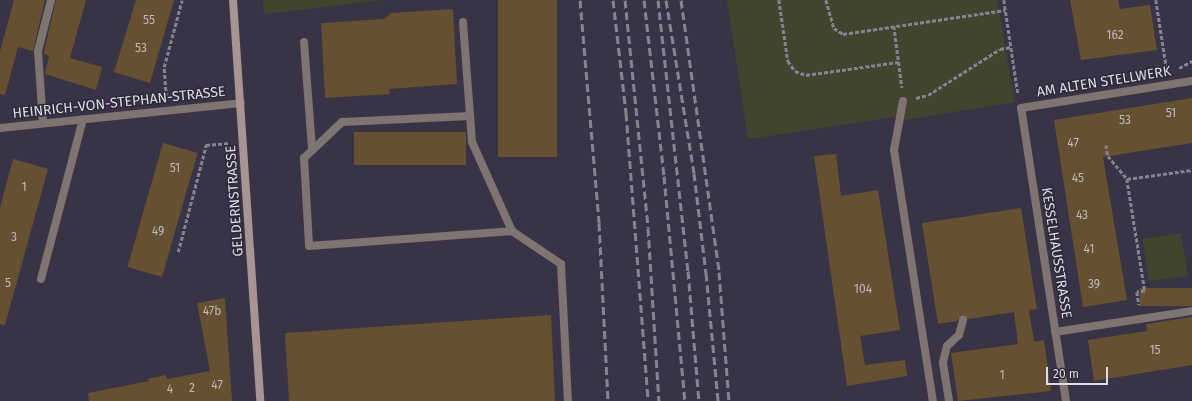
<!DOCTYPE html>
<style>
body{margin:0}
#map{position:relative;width:1192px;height:401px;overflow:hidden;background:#393445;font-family:"Fira Sans",sans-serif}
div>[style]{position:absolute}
.green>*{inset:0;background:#434430;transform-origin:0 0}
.building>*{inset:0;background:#655031;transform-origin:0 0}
.path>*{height:2.5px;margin-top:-1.25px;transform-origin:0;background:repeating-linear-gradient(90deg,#868290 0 4px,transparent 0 6px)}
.lane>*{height:8px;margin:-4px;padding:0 4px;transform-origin:4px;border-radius:4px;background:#7e7472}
.street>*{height:8px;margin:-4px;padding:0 4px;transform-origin:4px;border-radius:4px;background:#7e7472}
.secondary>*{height:8px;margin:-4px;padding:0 4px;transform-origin:4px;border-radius:4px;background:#a69593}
.rail>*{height:3px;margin-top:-1.5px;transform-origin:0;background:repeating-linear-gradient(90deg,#878391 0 8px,transparent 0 12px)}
span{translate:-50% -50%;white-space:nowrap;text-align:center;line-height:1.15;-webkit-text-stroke:3px #2f2a3b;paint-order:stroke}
.number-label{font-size:12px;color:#c0b9ba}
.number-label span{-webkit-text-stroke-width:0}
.street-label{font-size:14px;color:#dfdce7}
.scale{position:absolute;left:1046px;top:367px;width:62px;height:18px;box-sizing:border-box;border:2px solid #dfdce7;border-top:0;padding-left:5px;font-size:12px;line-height:14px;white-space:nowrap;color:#dfdce7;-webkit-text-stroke:3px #2f2a3b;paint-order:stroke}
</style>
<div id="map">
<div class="green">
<div style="clip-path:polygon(263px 0,382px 0,264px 14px)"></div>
<div style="clip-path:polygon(727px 0,997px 0,1015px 102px,904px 120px,895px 117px,748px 139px)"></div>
<div style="left:1181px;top:233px;width:43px;height:39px;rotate:81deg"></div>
</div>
<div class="building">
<div style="clip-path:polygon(14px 0,45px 0,33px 51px,18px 47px,5px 95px,0 94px,0 51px)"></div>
<div style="clip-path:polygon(56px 0,86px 0,70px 58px,102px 67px,96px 90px,45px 74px,49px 56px,44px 54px,44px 52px)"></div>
<div style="clip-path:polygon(136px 0,174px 0,150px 83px,114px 72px)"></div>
<div style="left:498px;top:0;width:59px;height:157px"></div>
<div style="clip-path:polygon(1070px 0,1118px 0,1120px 9px,1150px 5px,1157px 50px,1081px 60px)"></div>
<div style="clip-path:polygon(453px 9px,457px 84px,389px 89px,390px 94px,325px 98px,321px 23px,384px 19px,391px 13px)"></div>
<div style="clip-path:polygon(1192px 98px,1192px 143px,1103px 157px,1127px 300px,1083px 307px,1054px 120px)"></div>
<div style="left:466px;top:132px;width:33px;height:112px;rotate:90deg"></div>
<div style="left:163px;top:143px;width:36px;height:129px;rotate:16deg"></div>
<div style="clip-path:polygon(836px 154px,841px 196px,878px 190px,900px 330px,860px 336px,865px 365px,905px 360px,907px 376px,847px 386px,814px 156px)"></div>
<div style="clip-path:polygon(13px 159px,48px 169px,5px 325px,0 324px,0 208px)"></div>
<div style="clip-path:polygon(1021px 208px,1037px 309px,1029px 310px,1034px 342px,1044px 340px,1051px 391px,958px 401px,951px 353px,1018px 344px,1014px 312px,968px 319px,962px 315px,957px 321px,938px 324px,922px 223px)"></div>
<div style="left:1192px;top:288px;width:18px;height:52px;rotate:90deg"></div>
<div style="clip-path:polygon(225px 298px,232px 401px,89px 401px,88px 393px,149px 381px,148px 379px,166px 375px,167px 379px,210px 371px,197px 303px)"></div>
<div style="clip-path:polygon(551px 315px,555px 401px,289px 401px,285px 333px)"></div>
<div style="clip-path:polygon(1192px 317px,1192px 365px,1094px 381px,1088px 340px,1147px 331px,1146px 324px)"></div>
</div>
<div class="path">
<div style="left:779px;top:0;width:62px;rotate:81.6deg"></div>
<div style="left:788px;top:61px;width:12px;rotate:55deg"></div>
<div style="left:795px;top:71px;width:12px;rotate:20deg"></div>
<div style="left:806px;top:75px;width:93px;rotate:-8deg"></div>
<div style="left:826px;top:0;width:29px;rotate:74deg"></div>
<div style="left:834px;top:28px;width:11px;rotate:34deg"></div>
<div style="left:843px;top:34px;width:164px;rotate:-8.4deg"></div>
<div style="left:1004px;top:0;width:95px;rotate:81.5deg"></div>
<div style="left:1156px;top:0;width:72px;rotate:81.2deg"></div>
<div style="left:894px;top:26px;width:62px;rotate:82.5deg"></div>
<div style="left:1179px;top:68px;width:15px;rotate:-28deg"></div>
<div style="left:166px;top:97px;width:30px;rotate:-94deg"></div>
<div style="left:164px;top:67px;width:69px;rotate:-75deg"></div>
<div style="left:916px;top:98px;width:12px;rotate:-14deg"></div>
<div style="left:928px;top:95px;width:85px;rotate:-32.6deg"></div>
<div style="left:1000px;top:49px;width:11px;rotate:-10deg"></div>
<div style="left:1106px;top:145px;width:11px;rotate:80deg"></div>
<div style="left:1108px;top:156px;width:30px;rotate:50deg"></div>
<div style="left:1127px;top:179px;width:113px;rotate:80.9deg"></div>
<div style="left:1145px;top:291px;width:8px;rotate:173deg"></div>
<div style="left:1137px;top:292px;width:13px;rotate:81deg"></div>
<div style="left:1127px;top:179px;width:66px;rotate:-7.9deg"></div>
<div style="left:178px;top:252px;width:111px;rotate:-75.3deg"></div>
<div style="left:206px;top:145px;width:23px;rotate:-5deg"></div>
</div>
<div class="lane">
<div style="left:463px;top:22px;width:120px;rotate:85.7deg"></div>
<div style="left:472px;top:142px;width:98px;rotate:65.8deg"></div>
<div style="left:512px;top:231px;width:59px;rotate:34deg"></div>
<div style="left:561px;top:264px;width:137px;rotate:87.1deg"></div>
<div style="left:304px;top:42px;width:107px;rotate:85.7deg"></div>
<div style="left:903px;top:101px;width:50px;rotate:100.4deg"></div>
<div style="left:894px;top:150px;width:254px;rotate:81.2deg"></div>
<div style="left:470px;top:116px;width:128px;rotate:177.3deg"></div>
<div style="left:342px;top:122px;width:52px;rotate:136.5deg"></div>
<div style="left:304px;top:158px;width:88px;rotate:86.7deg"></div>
<div style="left:309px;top:246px;width:204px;rotate:-4.2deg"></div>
<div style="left:43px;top:123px;width:72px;rotate:-94deg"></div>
<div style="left:38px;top:51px;width:53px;rotate:-75.7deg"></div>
<div style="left:41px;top:279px;width:165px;rotate:-75.3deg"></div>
<div style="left:949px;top:401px;width:39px;rotate:-99deg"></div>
<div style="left:943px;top:362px;width:16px;rotate:-76deg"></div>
<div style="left:947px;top:346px;width:16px;rotate:-43deg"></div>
<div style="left:959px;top:335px;width:16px;rotate:-75deg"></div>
</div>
<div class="street">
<div style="left:0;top:128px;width:242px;rotate:-5.9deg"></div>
<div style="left:1055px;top:332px;width:139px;rotate:-8.7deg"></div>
<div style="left:1066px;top:401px;width:296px;rotate:-98.7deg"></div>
<div style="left:1021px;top:108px;width:173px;rotate:-9deg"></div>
</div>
<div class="secondary">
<div style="left:233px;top:0;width:402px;rotate:86.1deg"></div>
</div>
<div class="rail">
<div style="left:580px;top:0;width:224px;rotate:85.1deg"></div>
<div style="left:599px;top:223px;width:178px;rotate:87.1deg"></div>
<div style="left:613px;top:0;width:114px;rotate:83.4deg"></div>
<div style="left:626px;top:113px;width:289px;rotate:85.6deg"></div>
<div style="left:625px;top:0;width:229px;rotate:84.2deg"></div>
<div style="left:648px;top:228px;width:173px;rotate:86.4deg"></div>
<div style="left:644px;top:0;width:177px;rotate:83.5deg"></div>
<div style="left:664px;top:176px;width:226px;rotate:84.7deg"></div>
<div style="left:658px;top:0;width:273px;rotate:83.7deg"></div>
<div style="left:688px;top:271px;width:130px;rotate:85.2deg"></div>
<div style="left:666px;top:0;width:175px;rotate:80.8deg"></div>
<div style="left:694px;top:173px;width:101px;rotate:83.2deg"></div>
<div style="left:706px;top:273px;width:129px;rotate:84.6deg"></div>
<div style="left:681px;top:0;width:275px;rotate:82deg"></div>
<div style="left:719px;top:272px;width:129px;rotate:85.6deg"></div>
</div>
<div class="number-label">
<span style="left:149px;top:21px">55</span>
<span style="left:1115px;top:36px">162</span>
<span style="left:141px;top:49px">53</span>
<span style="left:1171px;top:114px">51</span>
<span style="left:1125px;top:121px">53</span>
<span style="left:1073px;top:144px">47</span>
<span style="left:175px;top:169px">51</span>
<span style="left:1078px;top:179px">45</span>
<span style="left:24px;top:188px">1</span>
<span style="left:1082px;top:216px">43</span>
<span style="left:158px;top:232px">49</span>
<span style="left:14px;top:238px">3</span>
<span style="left:1089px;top:250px">41</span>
<span style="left:8px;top:284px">5</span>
<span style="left:1094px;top:285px">39</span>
<span style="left:863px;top:290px">104</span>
<span style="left:212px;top:312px">47b</span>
<span style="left:1155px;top:351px">15</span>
<span style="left:1002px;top:376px">1</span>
<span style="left:217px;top:386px">47</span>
<span style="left:192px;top:389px">2</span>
<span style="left:170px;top:390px">4</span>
</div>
<div class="street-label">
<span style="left:1104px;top:82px;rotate:-9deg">AM ALTEN STELLWERK</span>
<span style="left:119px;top:103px;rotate:-6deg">HEINRICH-VON-STEPHAN-STRASSE</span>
<span style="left:235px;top:201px;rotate:-94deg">GELDERNSTRASSE</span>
<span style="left:1056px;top:253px;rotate:81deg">KESSELHAUSSTRASSE</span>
</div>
<div class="scale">20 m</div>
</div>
